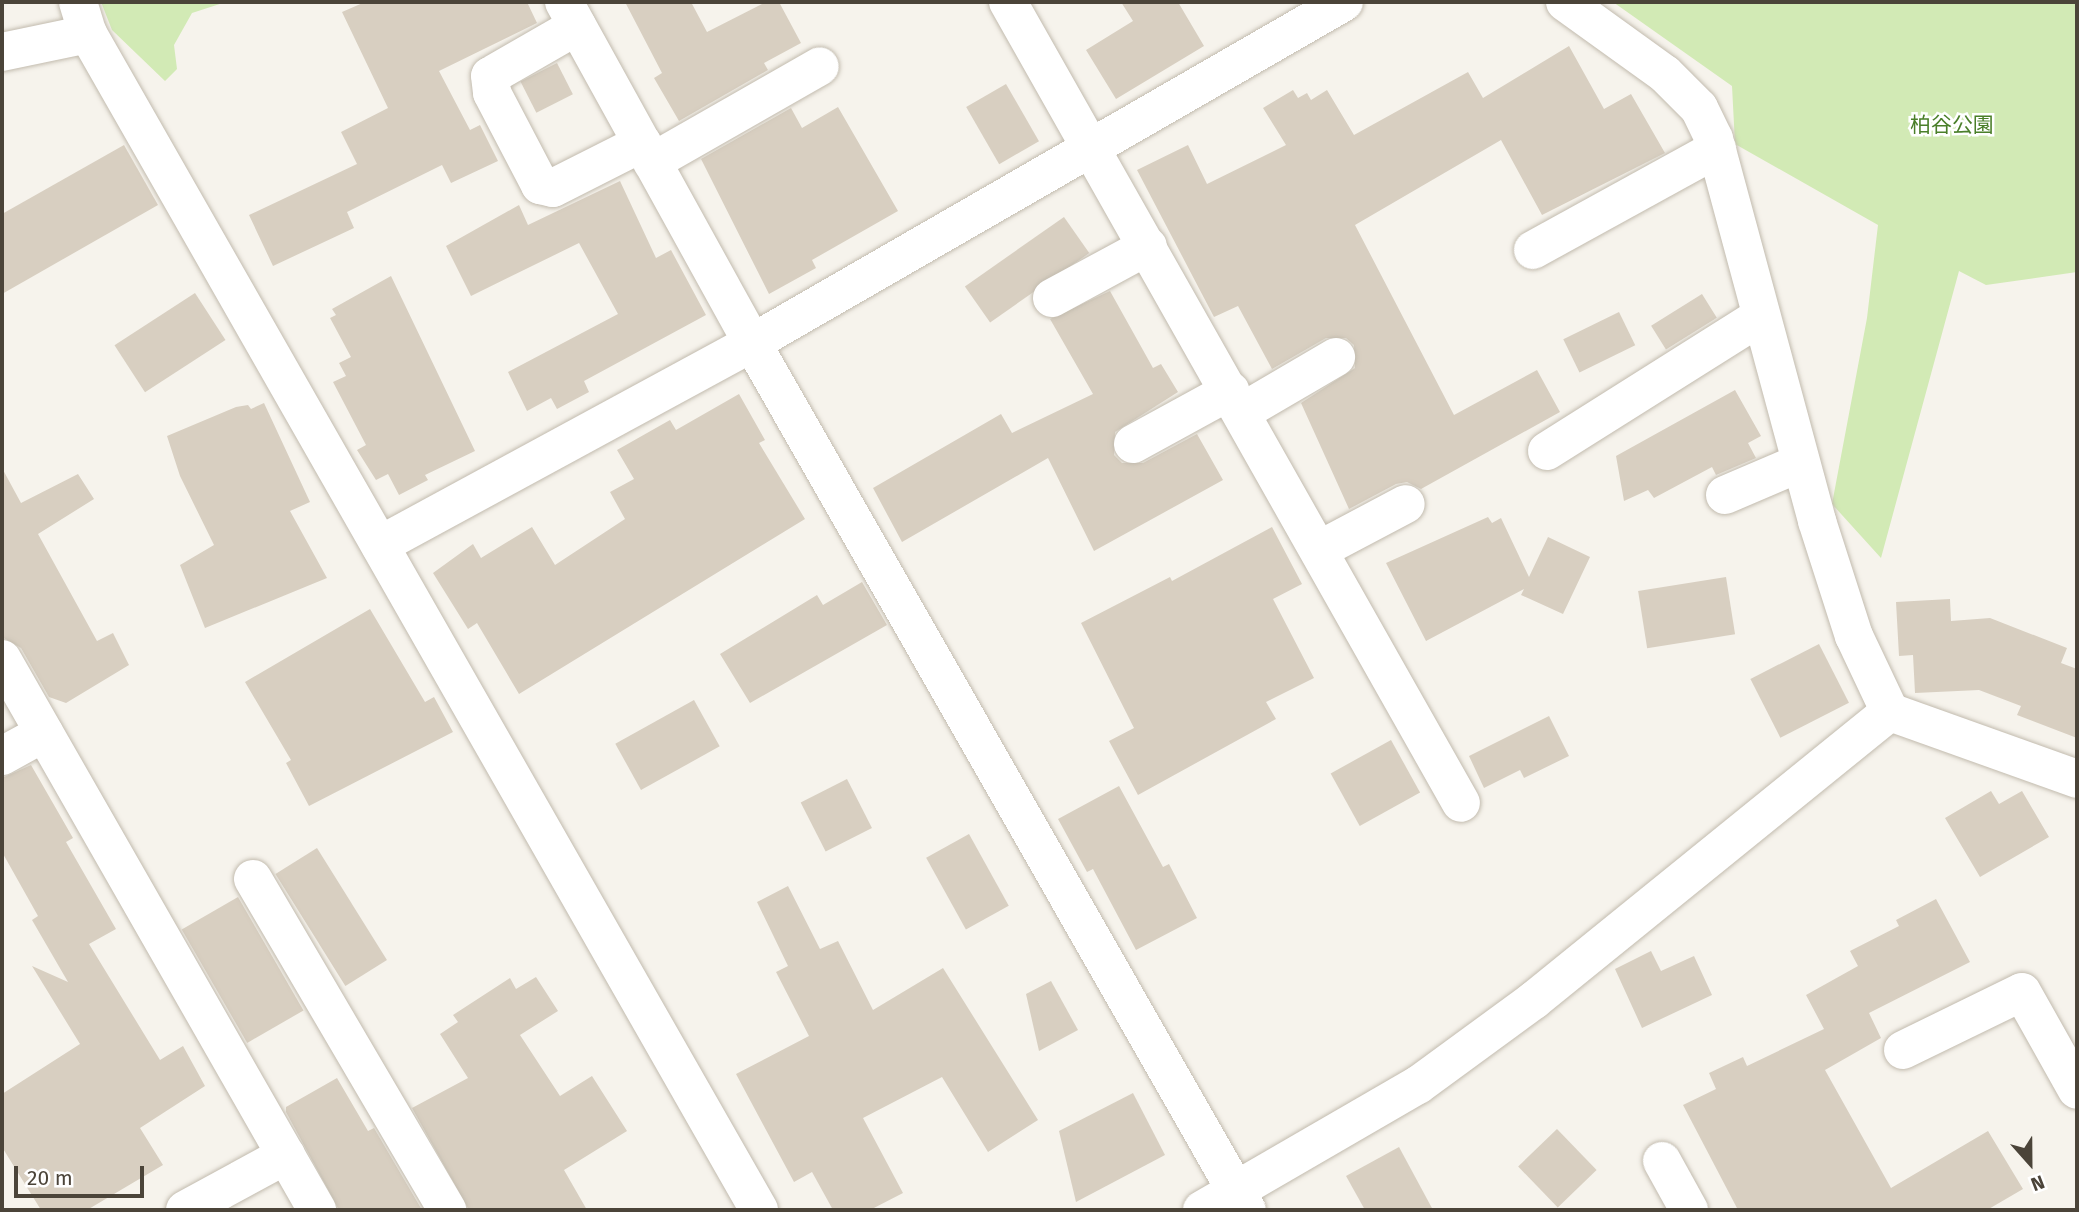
<!DOCTYPE html>
<meta charset="utf-8">
<style>
body{margin:0}
#map{position:relative;width:2079px;height:1212px;overflow:hidden;background:#f6f3ec;font-family:"Fira Sans","Noto Sans JP",sans-serif}
div>[style]{position:absolute}
.green>*{inset:0;background:#d2eab5}
.building>*{inset:0;background:#d8cfc1;transform-origin:0 0}
.roads{filter:drop-shadow(0 0 2px #c2bbae) drop-shadow(0 0 2px #c2bbae)}
.minor>*{height:38px;margin:-19px;padding:0 19px;transform-origin:19px;border-radius:19px;background:#fff}
span{translate:-50% -50%;white-space:nowrap;text-align:center;line-height:1.15;-webkit-text-stroke:5px #fff;paint-order:stroke}
.park-label{font-size:21px;color:#4a7f2a}
.frame{position:absolute;inset:0;border:4px solid #4b4439;pointer-events:none}
.north{position:absolute;left:1995px;top:1128px;width:70px;height:70px;-webkit-text-stroke:5px #fff;paint-order:stroke;rotate:159deg;font-size:19px;font-weight:700;line-height:28px;text-align:center;color:#4b4439}
.north::after{content:'';display:block;margin:auto;width:24px;height:32px;background:#4b4439;clip-path:polygon(50% 0,100% 100%,50% 72%,0 100%)}
.scale{position:absolute;left:14px;top:1166px;width:130px;height:32px;box-sizing:border-box;border:4px solid #4b4439;border-top:0;padding-left:9px;font-size:21px;line-height:24px;white-space:nowrap;color:#4b4439;-webkit-text-stroke:5px #fff;paint-order:stroke}
</style>
<div id="map">
<div class="green">
<div style="clip-path:polygon(101px 2px,226px 2px,192px 13px,174px 45px,177px 69px,165px 81px,112px 30px)"></div>
<div style="clip-path:polygon(1613px 2px,2077px 2px,2077px 272px,1986px 285px,1959px 271px,1881px 558px,1832px 504px,1867px 318px,1878px 225px,1735px 144px,1732px 86px)"></div>
</div>
<div class="building">
<div style="clip-path:polygon(365px 2px,527px 2px,537px 23px,439px 71px,470px 130px,480px 125px,498px 161px,451px 183px,442px 165px,347px 212px,354px 228px,273px 266px,249px 215px,357px 164px,341px 132px,388px 108px,342px 12px)"></div>
<div style="clip-path:polygon(625px 2px,691px 2px,707px 32px,766px 2px,779px 2px,801px 43px,764px 63px,768px 70px,679px 121px,654px 78px,662px 73px)"></div>
<div style="clip-path:polygon(1121px 2px,1178px 2px,1204px 46px,1116px 99px,1086px 50px,1133px 21px)"></div>
<div style="clip-path:polygon(1569px 46px,1604px 109px,1631px 94px,1665px 153px,1542px 215px,1501px 140px,1355px 225px,1454px 415px,1537px 370px,1560px 412px,1421px 489px,1407px 482px,1396px 484px,1349px 509px,1301px 403px,1355px 368px,1354px 345px,1346px 338px,1326px 338px,1272px 369px,1238px 306px,1214px 317px,1137px 170px,1188px 145px,1207px 184px,1286px 145px,1263px 108px,1293px 90px,1298px 98px,1307px 93px,1311px 100px,1327px 90px,1354px 135px,1468px 72px,1483px 98px)"></div>
<div style="left:557px;top:63px;width:35px;height:41px;rotate:63deg"></div>
<div style="left:1006px;top:84px;width:66px;height:46px;rotate:60deg"></div>
<div style="clip-path:polygon(838px 107px,898px 211px,812px 260px,816px 268px,769px 294px,701px 159px,791px 108px,802px 128px)"></div>
<div style="clip-path:polygon(124px 145px,158px 205px,2px 294px,2px 214px)"></div>
<div style="clip-path:polygon(620px 181px,656px 258px,671px 250px,706px 315px,584px 381px,589px 392px,557px 409px,551px 398px,527px 411px,508px 372px,618px 314px,579px 243px,471px 296px,446px 246px,519px 205px,528px 225px)"></div>
<div style="left:1064px;top:217px;width:44px;height:121px;rotate:55deg"></div>
<div style="clip-path:polygon(391px 276px,475px 451px,425px 475px,428px 480px,399px 495px,388px 474px,376px 480px,357px 450px,366px 445px,333px 382px,346px 376px,339px 363px,351px 357px,330px 318px,336px 315px,332px 309px)"></div>
<div style="clip-path:polygon(1110px 291px,1153px 368px,1161px 364px,1178px 392px,1115px 432px,1114px 455px,1122px 463px,1143px 463px,1197px 434px,1223px 480px,1094px 551px,1048px 458px,902px 542px,873px 488px,1001px 414px,1012px 433px,1093px 394px,1050px 319px)"></div>
<div style="left:195px;top:293px;width:56px;height:96px;rotate:57deg"></div>
<div style="left:1702px;top:294px;width:28px;height:60px;rotate:58deg"></div>
<div style="left:1619px;top:312px;width:37px;height:62px;rotate:64deg"></div>
<div style="clip-path:polygon(1735px 390px,1761px 436px,1748px 443px,1756px 458px,1716px 475px,1712px 467px,1654px 498px,1648px 490px,1624px 501px,1616px 456px)"></div>
<div style="clip-path:polygon(739px 394px,765px 440px,759px 443px,805px 519px,519px 694px,477px 623px,468px 629px,433px 573px,473px 544px,481px 558px,532px 527px,555px 565px,625px 519px,610px 492px,634px 479px,617px 450px,670px 420px,676px 430px)"></div>
<div style="clip-path:polygon(264px 403px,310px 502px,290px 511px,327px 578px,205px 628px,180px 565px,214px 545px,180px 476px,167px 436px,236px 407px,248px 405px,251px 409px)"></div>
<div style="clip-path:polygon(2px 468px,21px 503px,78px 474px,94px 499px,38px 534px,97px 641px,113px 633px,129px 665px,66px 703px,49px 697px,21px 648px,2px 637px)"></div>
<div style="clip-path:polygon(1488px 517px,1492px 523px,1501px 518px,1529px 577px,1548px 537px,1590px 557px,1563px 614px,1521px 595px,1524px 589px,1426px 641px,1386px 563px)"></div>
<div style="clip-path:polygon(1272px 527px,1302px 584px,1273px 599px,1314px 678px,1266px 702px,1276px 719px,1138px 795px,1109px 741px,1134px 728px,1081px 623px,1170px 577px,1172px 581px)"></div>
<div style="left:1726px;top:577px;width:58px;height:89px;rotate:81deg"></div>
<div style="clip-path:polygon(862px 582px,887px 625px,750px 703px,720px 654px,817px 595px,823px 605px)"></div>
<div style="clip-path:polygon(1950px 599px,1951px 621px,1990px 618px,2067px 648px,2061px 663px,2077px 669px,2077px 738px,2017px 715px,2021px 706px,1979px 690px,1915px 693px,1913px 655px,1899px 656px,1896px 602px)"></div>
<div style="clip-path:polygon(370px 609px,425px 702px,434px 697px,453px 732px,309px 806px,286px 763px,291px 760px,245px 682px)"></div>
<div style="left:1819px;top:644px;width:66px;height:77px;rotate:63deg"></div>
<div style="left:694px;top:700px;width:53px;height:90px;rotate:61deg"></div>
<div style="clip-path:polygon(1549px 716px,1569px 756px,1524px 778px,1520px 770px,1484px 788px,1469px 756px)"></div>
<div style="left:1391px;top:740px;width:60px;height:69px;rotate:61deg"></div>
<div style="clip-path:polygon(31px 765px,73px 838px,66px 842px,116px 929px,89px 944px,160px 1060px,183px 1046px,205px 1086px,140px 1128px,163px 1165px,87px 1210px,41px 1210px,2px 1147px,2px 1094px,80px 1044px,32px 966px,68px 982px,32px 920px,38px 916px,2px 852px,2px 778px)"></div>
<div style="left:847px;top:779px;width:55px;height:52px;rotate:63deg"></div>
<div style="clip-path:polygon(1119px 786px,1163px 867px,1169px 864px,1197px 918px,1136px 950px,1093px 869px,1087px 872px,1058px 819px)"></div>
<div style="clip-path:polygon(1991px 791px,1999px 804px,2022px 791px,2049px 837px,1980px 877px,1945px 818px)"></div>
<div style="left:969px;top:834px;width:82px;height:49px;rotate:61deg"></div>
<div style="left:317px;top:848px;width:132px;height:49px;rotate:58deg"></div>
<div style="clip-path:polygon(788px 886px,820px 949px,838px 941px,873px 1010px,943px 968px,1038px 1120px,988px 1152px,942px 1077px,863px 1118px,903px 1193px,870px 1210px,833px 1210px,812px 1172px,794px 1182px,736px 1074px,809px 1036px,776px 972px,788px 966px,757px 902px)"></div>
<div style="left:238px;top:897px;width:131px;height:65px;rotate:60deg"></div>
<div style="clip-path:polygon(1936px 899px,1970px 962px,1869px 1013px,1881px 1038px,1825px 1070px,1891px 1188px,1988px 1131px,2023px 1189px,1987px 1210px,1738px 1210px,1683px 1105px,1716px 1089px,1709px 1073px,1743px 1057px,1747px 1066px,1824px 1029px,1806px 995px,1858px 966px,1850px 951px,1899px 926px,1896px 920px)"></div>
<div style="clip-path:polygon(1651px 951px,1661px 971px,1694px 956px,1712px 995px,1642px 1028px,1615px 969px)"></div>
<div style="clip-path:polygon(536px 977px,558px 1011px,520px 1035px,560px 1096px,592px 1076px,627px 1131px,564px 1170px,587px 1210px,469px 1210px,412px 1108px,468px 1078px,440px 1034px,458px 1022px,453px 1015px,510px 978px,516px 989px)"></div>
<div style="clip-path:polygon(1051px 981px,1078px 1030px,1039px 1051px,1026px 994px)"></div>
<div style="clip-path:polygon(337px 1078px,368px 1131px,374px 1128px,422px 1210px,339px 1210px,286px 1112px,286px 1107px)"></div>
<div style="clip-path:polygon(1133px 1093px,1165px 1155px,1076px 1202px,1059px 1131px)"></div>
<div style="left:1557px;top:1129px;width:57px;height:54px;rotate:46deg"></div>
<div style="clip-path:polygon(1399px 1147px,1433px 1210px,1365px 1210px,1346px 1176px)"></div>
</div>
<div class="roads">
<div class="minor">
<div style="left:78px;top:2px;width:34px;rotate:73deg"></div>
<div style="left:88px;top:34px;width:1354px;rotate:60.29deg"></div>
<div style="left:564px;top:2px;width:389px;rotate:61.1deg"></div>
<div style="left:752px;top:343px;width:998px;rotate:60.28deg"></div>
<div style="left:1008px;top:2px;width:920px;rotate:60.51deg"></div>
<div style="left:1565px;top:2px;width:123px;rotate:35.8deg"></div>
<div style="left:1665px;top:74px;width:48px;rotate:45deg"></div>
<div style="left:1699px;top:108px;width:34px;rotate:64deg"></div>
<div style="left:1714px;top:139px;width:396px;rotate:74.9deg"></div>
<div style="left:1817px;top:521px;width:121px;rotate:72.2deg"></div>
<div style="left:1854px;top:636px;width:84px;rotate:64.7deg"></div>
<div style="left:1890px;top:712px;width:199px;rotate:19.7deg"></div>
<div style="left:577px;top:26px;width:100px;rotate:150.1deg"></div>
<div style="left:490px;top:76px;width:17px;rotate:83deg"></div>
<div style="left:492px;top:93px;width:104px;rotate:62.4deg"></div>
<div style="left:540px;top:185px;width:13px;rotate:13deg"></div>
<div style="left:553px;top:188px;width:100px;rotate:-26.8deg"></div>
<div style="left:2px;top:52px;width:88px;rotate:-11.8deg"></div>
<div style="left:652px;top:162px;width:193px;rotate:-29.7deg"></div>
<div style="left:1533px;top:250px;width:210px;rotate:-28.8deg"></div>
<div style="left:1052px;top:298px;width:109px;rotate:-28.4deg"></div>
<div style="left:1242px;top:412px;width:109px;rotate:-30.3deg"></div>
<div style="left:1133px;top:444px;width:111px;rotate:-28.7deg"></div>
<div style="left:1547px;top:451px;width:253px;rotate:-32.2deg"></div>
<div style="left:1725px;top:495px;width:82px;rotate:-23.1deg"></div>
<div style="left:380px;top:545px;width:423px;rotate:-28.5deg"></div>
<div style="left:752px;top:343px;width:683px;rotate:-29.94deg"></div>
<div style="left:1319px;top:550px;width:98px;rotate:-27.9deg"></div>
<div style="left:2px;top:659px;width:635px;rotate:60.24deg"></div>
<div style="left:2px;top:756px;width:48px;rotate:-28.7deg"></div>
<div style="left:253px;top:879px;width:384px;rotate:59.6deg"></div>
<div style="left:1903px;top:1050px;width:132px;rotate:-26deg"></div>
<div style="left:2022px;top:992px;width:112px;rotate:60.7deg"></div>
<div style="left:1662px;top:1161px;width:56px;rotate:61.1deg"></div>
<div style="left:185px;top:1210px;width:115px;rotate:-28.6deg"></div>
<div style="left:1202px;top:1210px;width:250px;rotate:-30.1deg"></div>
<div style="left:1418px;top:1085px;width:144px;rotate:-36.2deg"></div>
<div style="left:1534px;top:1000px;width:458px;rotate:-39deg"></div>
</div>
</div>
<div class="park-label">
<span style="left:1952px;top:125px">柏谷公園</span>
</div>
<div class="frame"></div>
<div class="north">N</div>
<div class="scale">20 m</div>
</div>
